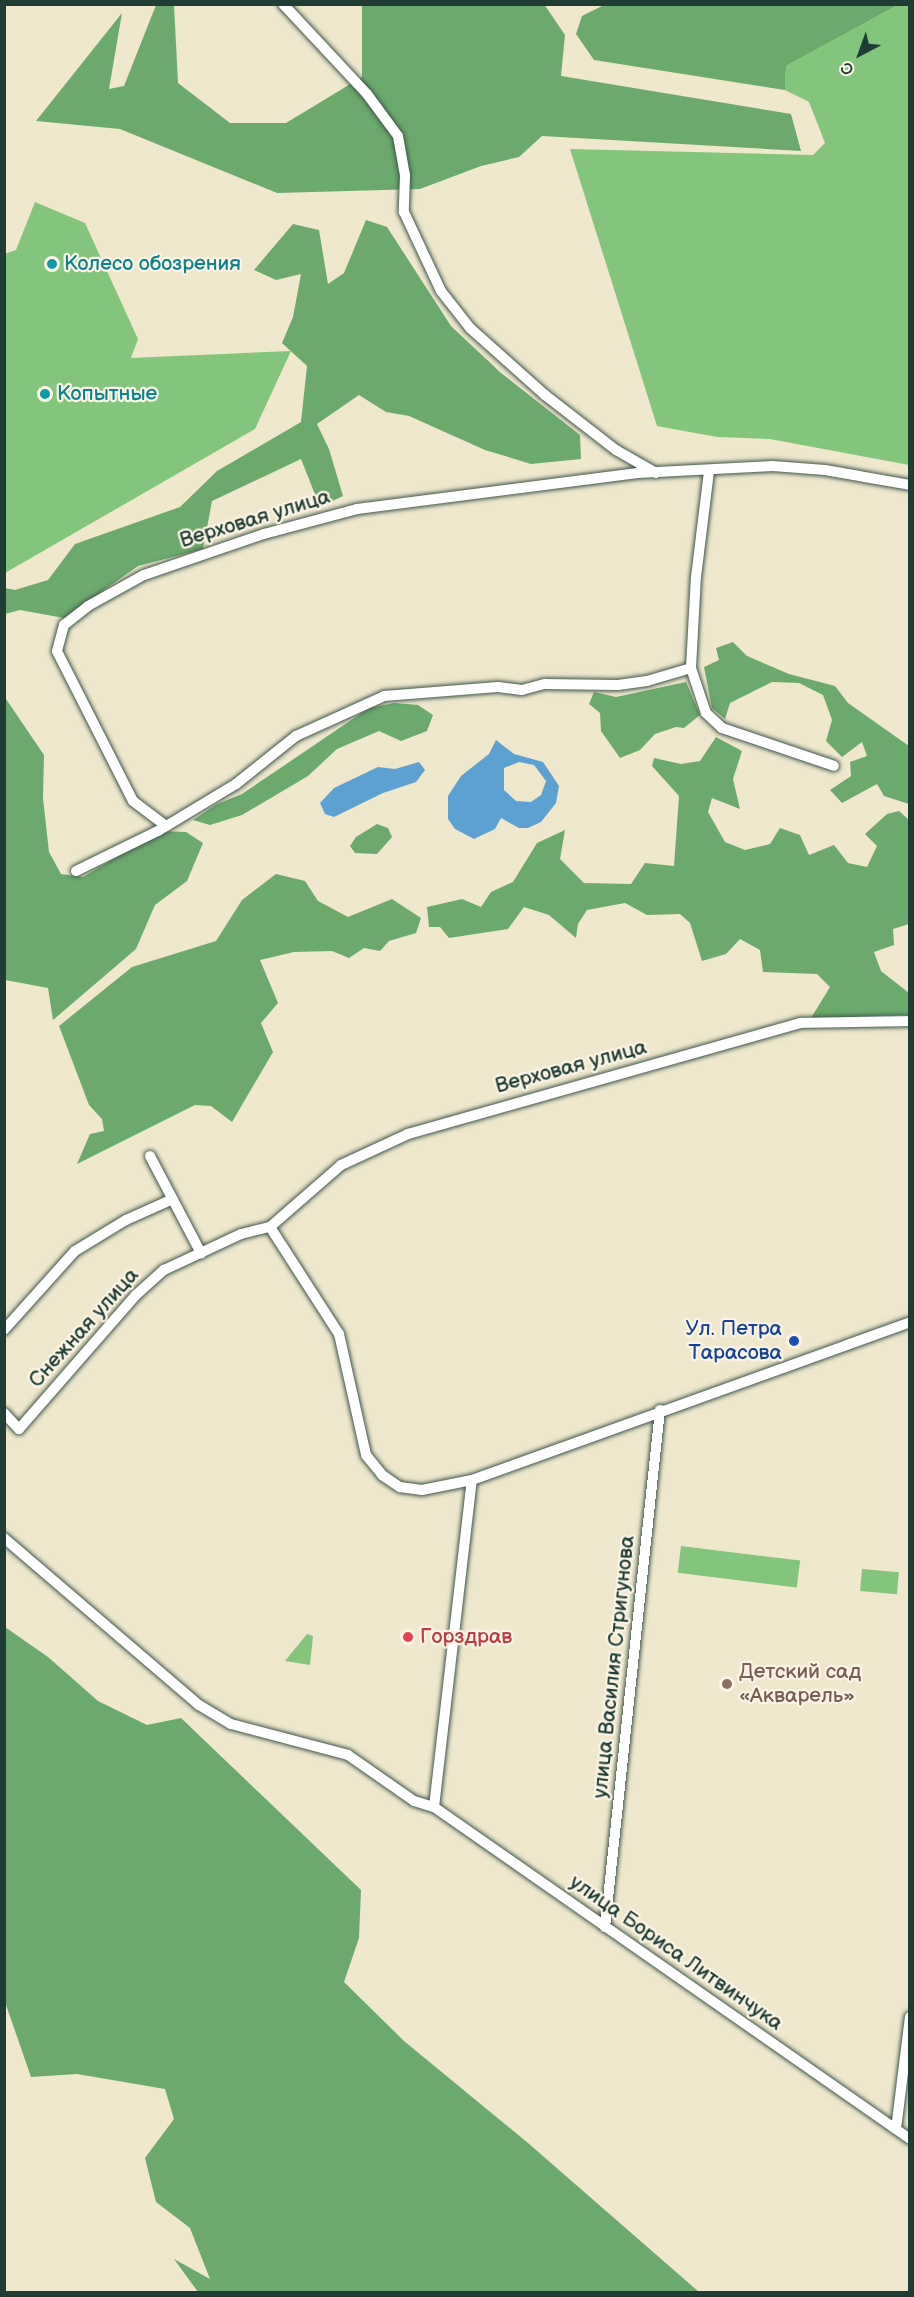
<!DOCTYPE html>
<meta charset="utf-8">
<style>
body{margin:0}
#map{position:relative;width:914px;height:2297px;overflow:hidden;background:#efe8cc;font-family:"Balsamiq Sans",sans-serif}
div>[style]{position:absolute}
.green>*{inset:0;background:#84c57d;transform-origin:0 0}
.forest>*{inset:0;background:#6baa6c}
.water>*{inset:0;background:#5ca1d1}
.roads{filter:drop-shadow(0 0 2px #3e574b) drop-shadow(0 0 2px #3e574b)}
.minor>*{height:10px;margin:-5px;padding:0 5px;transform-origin:5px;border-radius:5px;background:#fff}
.dots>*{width:16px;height:16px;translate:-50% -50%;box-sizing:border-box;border:3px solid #fcf5e5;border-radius:50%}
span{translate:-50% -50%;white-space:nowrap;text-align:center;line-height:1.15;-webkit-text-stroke:4.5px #fcf5e5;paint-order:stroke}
.culture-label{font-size:21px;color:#0d838f}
.left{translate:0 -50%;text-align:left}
.street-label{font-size:21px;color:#1f3d34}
.transit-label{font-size:21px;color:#164399}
.right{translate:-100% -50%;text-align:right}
.health-label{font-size:21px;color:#be3a42}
.education-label{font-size:21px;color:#785e54}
.frame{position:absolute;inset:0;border:6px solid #1f3d34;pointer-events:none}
.north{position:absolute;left:830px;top:24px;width:60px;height:60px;-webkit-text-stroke:4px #fcf5e5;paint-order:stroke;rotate:221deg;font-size:16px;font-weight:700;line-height:24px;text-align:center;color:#1f3d34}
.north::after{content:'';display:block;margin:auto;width:21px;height:27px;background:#1f3d34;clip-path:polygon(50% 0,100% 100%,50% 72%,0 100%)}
</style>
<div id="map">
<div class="green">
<div style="clip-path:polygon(898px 5px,909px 5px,909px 465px,770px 439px,717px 437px,657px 426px,570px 149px,813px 155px,825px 143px,809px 102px,785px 90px,786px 66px)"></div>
<div style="clip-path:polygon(35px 202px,85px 223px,138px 339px,131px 358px,291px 351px,255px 429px,5px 573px,4px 254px,16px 250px)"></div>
<div style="left:681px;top:1546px;width:120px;height:27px;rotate:7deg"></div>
<div style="left:862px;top:1569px;width:37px;height:22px;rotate:5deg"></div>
<div style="clip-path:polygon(307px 1634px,313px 1636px,310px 1665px,285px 1661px)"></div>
</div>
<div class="forest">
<div style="clip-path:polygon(544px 4px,565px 35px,561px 76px,791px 114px,801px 151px,542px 136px,519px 157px,481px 166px,420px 189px,277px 193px,120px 129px,36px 121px,122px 13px,109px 89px,124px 86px,156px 5px,174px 5px,178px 83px,230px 123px,286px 123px,362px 77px,362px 5px)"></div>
<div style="clip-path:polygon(606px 4px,898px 4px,898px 5px,786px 66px,785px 90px,594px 60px,576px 34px,582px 16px)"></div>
<div style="clip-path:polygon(366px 220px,387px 227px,451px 326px,501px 373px,580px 435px,581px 459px,531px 464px,485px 450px,409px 416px,386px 412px,359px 395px,317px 424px,329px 449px,343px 496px,320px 507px,301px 459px,212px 501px,203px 549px,138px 566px,64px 618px,20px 610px,5px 614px,5px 588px,15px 590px,48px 580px,75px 544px,180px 507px,217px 471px,301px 422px,307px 366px,282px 343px,293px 317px,301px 274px,276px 280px,254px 270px,293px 224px,319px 230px,328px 284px,344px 273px)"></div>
<div style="clip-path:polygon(733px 642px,747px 656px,789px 674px,835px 686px,848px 703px,909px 746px,909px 804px,884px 796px,877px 784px,842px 803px,830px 790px,851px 776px,850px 762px,867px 756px,862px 742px,842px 757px,826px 741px,832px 720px,823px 695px,799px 683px,772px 682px,730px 703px,725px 719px,712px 708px,704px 667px,719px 660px,716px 648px)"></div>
<div style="clip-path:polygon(686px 682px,700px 715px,684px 728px,676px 727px,655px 734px,640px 750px,620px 758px,601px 731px,600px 713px,589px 704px,594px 692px,616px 697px)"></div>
<div style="clip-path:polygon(4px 696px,44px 755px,43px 798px,49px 852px,61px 874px,83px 877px,161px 831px,186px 832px,203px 843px,187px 881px,155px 905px,136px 949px,53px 1020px,48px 988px,5px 980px)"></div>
<div style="clip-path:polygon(394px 703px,418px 705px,433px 715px,427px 731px,401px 741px,379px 731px,337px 749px,308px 776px,242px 815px,210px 825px,193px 820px,217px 804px,242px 794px,369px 708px)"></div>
<div style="clip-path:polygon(716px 737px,742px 751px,733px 779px,740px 809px,712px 798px,708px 812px,725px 842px,745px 850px,770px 844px,780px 828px,800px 835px,809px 855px,834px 845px,848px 863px,867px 867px,877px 846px,865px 834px,887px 814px,899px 811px,909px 820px,909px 924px,893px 929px,894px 945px,874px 952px,881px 971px,909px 993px,909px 1015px,811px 1018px,830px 987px,817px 974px,763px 972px,760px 950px,740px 939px,726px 954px,702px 961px,690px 923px,680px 914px,647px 915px,625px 903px,587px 910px,578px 924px,576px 938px,549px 915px,524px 907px,508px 929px,449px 938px,440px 927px,429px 927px,427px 907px,462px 899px,481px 907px,491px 892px,513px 882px,537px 843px,565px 830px,560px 859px,584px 883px,631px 884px,645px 863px,674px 866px,679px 796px,652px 766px,654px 758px,681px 764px,700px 761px)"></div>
<div style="clip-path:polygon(377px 824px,388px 828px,392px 837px,377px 854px,355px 853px,350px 846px,356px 837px)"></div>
<div style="clip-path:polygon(276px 874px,305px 881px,318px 901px,348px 917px,392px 899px,421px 918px,416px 933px,389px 941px,380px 951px,364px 948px,349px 958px,332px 951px,294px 952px,260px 960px,278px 1003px,261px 1023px,273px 1052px,232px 1122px,211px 1106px,195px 1105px,77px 1164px,90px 1134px,104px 1131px,102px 1119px,89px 1105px,59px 1026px,132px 967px,216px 941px,242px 900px)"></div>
<div style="clip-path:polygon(5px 1627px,48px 1657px,98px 1701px,147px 1725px,181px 1718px,361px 1890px,359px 1938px,344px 1982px,404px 2041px,528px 2143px,699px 2292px,198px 2292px,174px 2259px,210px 2279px,190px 2228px,156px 2202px,145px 2158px,174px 2119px,165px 2089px,77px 2074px,31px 2077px,5px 2002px)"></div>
</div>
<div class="water">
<div style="clip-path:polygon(evenodd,496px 740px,514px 754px,543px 762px,559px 786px,556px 803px,541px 822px,528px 828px,519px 828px,501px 818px,495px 829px,474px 839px,455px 829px,448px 819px,448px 796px,461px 776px,489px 754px,496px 740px,519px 762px,534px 765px,546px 781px,541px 795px,531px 802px,516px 801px,504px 790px,504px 768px,519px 762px)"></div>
<div style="clip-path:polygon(419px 762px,425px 770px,416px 782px,383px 793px,334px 817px,325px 814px,320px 803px,334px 788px,378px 767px,395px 769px)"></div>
</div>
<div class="roads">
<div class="minor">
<div style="left:283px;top:4px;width:123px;rotate:47deg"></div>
<div style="left:367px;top:94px;width:52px;rotate:53.6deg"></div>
<div style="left:398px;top:136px;width:40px;rotate:80deg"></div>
<div style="left:405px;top:175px;width:37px;rotate:92deg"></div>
<div style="left:404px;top:212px;width:87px;rotate:64.9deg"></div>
<div style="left:441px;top:291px;width:47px;rotate:51.9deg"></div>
<div style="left:470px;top:328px;width:101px;rotate:41.8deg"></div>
<div style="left:545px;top:395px;width:90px;rotate:37.8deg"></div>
<div style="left:616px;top:450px;width:46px;rotate:29.9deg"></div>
<div style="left:691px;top:668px;width:47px;rotate:71.6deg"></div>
<div style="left:706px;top:713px;width:22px;rotate:43deg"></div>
<div style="left:722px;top:728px;width:118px;rotate:18.7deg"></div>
<div style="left:166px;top:826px;width:41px;rotate:-142.9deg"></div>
<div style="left:133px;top:801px;width:168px;rotate:-116.9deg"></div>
<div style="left:57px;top:651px;width:27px;rotate:-75deg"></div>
<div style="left:64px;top:625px;width:31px;rotate:-38deg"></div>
<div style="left:88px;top:606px;width:64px;rotate:-29deg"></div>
<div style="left:144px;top:575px;width:127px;rotate:-18.9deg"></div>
<div style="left:264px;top:534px;width:96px;rotate:-15deg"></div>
<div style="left:357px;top:509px;width:283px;rotate:-7.3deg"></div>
<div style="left:638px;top:473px;width:135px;rotate:-3deg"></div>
<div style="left:773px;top:466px;width:52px;rotate:4.4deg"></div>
<div style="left:825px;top:470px;width:86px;rotate:10deg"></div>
<div style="left:76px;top:871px;width:91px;rotate:-26deg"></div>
<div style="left:158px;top:831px;width:91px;rotate:-31.1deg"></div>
<div style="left:236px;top:784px;width:77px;rotate:-38.7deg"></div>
<div style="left:296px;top:736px;width:97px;rotate:-24.4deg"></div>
<div style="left:384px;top:696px;width:114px;rotate:-4.5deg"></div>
<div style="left:498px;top:687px;width:24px;rotate:7deg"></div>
<div style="left:522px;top:690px;width:24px;rotate:-15deg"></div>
<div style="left:545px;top:684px;width:73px;rotate:0.8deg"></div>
<div style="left:618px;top:685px;width:29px;rotate:-8deg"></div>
<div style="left:647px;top:681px;width:46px;rotate:-16.5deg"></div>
<div style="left:691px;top:668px;width:91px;rotate:-86.9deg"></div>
<div style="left:696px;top:577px;width:107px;rotate:-83deg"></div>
<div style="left:150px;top:1156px;width:110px;rotate:62.3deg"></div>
<div style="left:270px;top:1227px;width:127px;rotate:57.2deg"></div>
<div style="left:339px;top:1334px;width:124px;rotate:77.4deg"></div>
<div style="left:366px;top:1455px;width:26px;rotate:51deg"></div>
<div style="left:382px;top:1475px;width:22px;rotate:34deg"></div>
<div style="left:400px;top:1487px;width:22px;rotate:8deg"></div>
<div style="left:422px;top:1490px;width:51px;rotate:-11.3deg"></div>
<div style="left:472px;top:1480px;width:466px;rotate:-19.8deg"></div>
<div style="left:4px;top:1330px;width:106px;rotate:-48.1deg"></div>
<div style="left:75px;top:1251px;width:60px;rotate:-31.3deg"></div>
<div style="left:126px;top:1220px;width:51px;rotate:-24.1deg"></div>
<div style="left:4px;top:1413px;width:22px;rotate:47deg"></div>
<div style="left:19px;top:1429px;width:178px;rotate:-48.9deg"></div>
<div style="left:136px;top:1295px;width:38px;rotate:-42deg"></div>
<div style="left:164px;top:1270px;width:85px;rotate:-25.1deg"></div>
<div style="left:241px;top:1234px;width:30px;rotate:-14deg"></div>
<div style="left:270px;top:1227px;width:94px;rotate:-41.1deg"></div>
<div style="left:341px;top:1165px;width:74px;rotate:-24.8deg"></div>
<div style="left:408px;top:1134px;width:407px;rotate:-15.8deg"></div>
<div style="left:800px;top:1023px;width:110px;rotate:-1deg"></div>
<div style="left:4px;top:1538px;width:257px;rotate:40.6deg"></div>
<div style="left:199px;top:1705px;width:37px;rotate:31deg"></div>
<div style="left:231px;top:1724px;width:121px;rotate:14.8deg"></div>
<div style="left:348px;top:1755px;width:80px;rotate:34.9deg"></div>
<div style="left:414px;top:1801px;width:21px;rotate:17deg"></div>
<div style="left:434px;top:1807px;width:580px;rotate:34.89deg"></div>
<div style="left:434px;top:1807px;width:329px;rotate:-83.4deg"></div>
<div style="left:605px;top:1927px;width:520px;rotate:-83.93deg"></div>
<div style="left:896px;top:2129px;width:113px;rotate:-82.9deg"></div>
</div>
</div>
<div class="dots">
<div style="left:52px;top:264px;background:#0f9aa8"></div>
<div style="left:45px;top:394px;background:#0f9aa8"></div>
<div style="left:794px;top:1341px;background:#1a4fb4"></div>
<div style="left:408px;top:1637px;background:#e0444e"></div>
<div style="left:727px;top:1684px;background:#8d6e63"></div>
</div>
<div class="culture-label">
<span class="left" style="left:64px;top:264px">Колесо обозрения</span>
<span class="left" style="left:57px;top:394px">Копытные</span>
</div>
<div class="street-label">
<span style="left:255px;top:519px;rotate:-17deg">Верховая улица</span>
<span style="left:571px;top:1067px;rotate:-15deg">Верховая улица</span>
<span style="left:84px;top:1328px;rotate:-48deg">Снежная улица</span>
<span style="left:614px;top:1667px;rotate:-84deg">улица Василия Стригунова</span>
<span style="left:676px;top:1953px;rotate:35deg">улица Бориса Литвинчука</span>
</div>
<div class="transit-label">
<span class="right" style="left:782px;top:1341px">Ул. Петра<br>Тарасова</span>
</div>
<div class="health-label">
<span class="left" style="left:420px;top:1637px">Горздрав</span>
</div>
<div class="education-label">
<span class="left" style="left:739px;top:1684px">Детский сад<br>«Акварель»</span>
</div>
<div class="frame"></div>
<div class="north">С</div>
</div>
